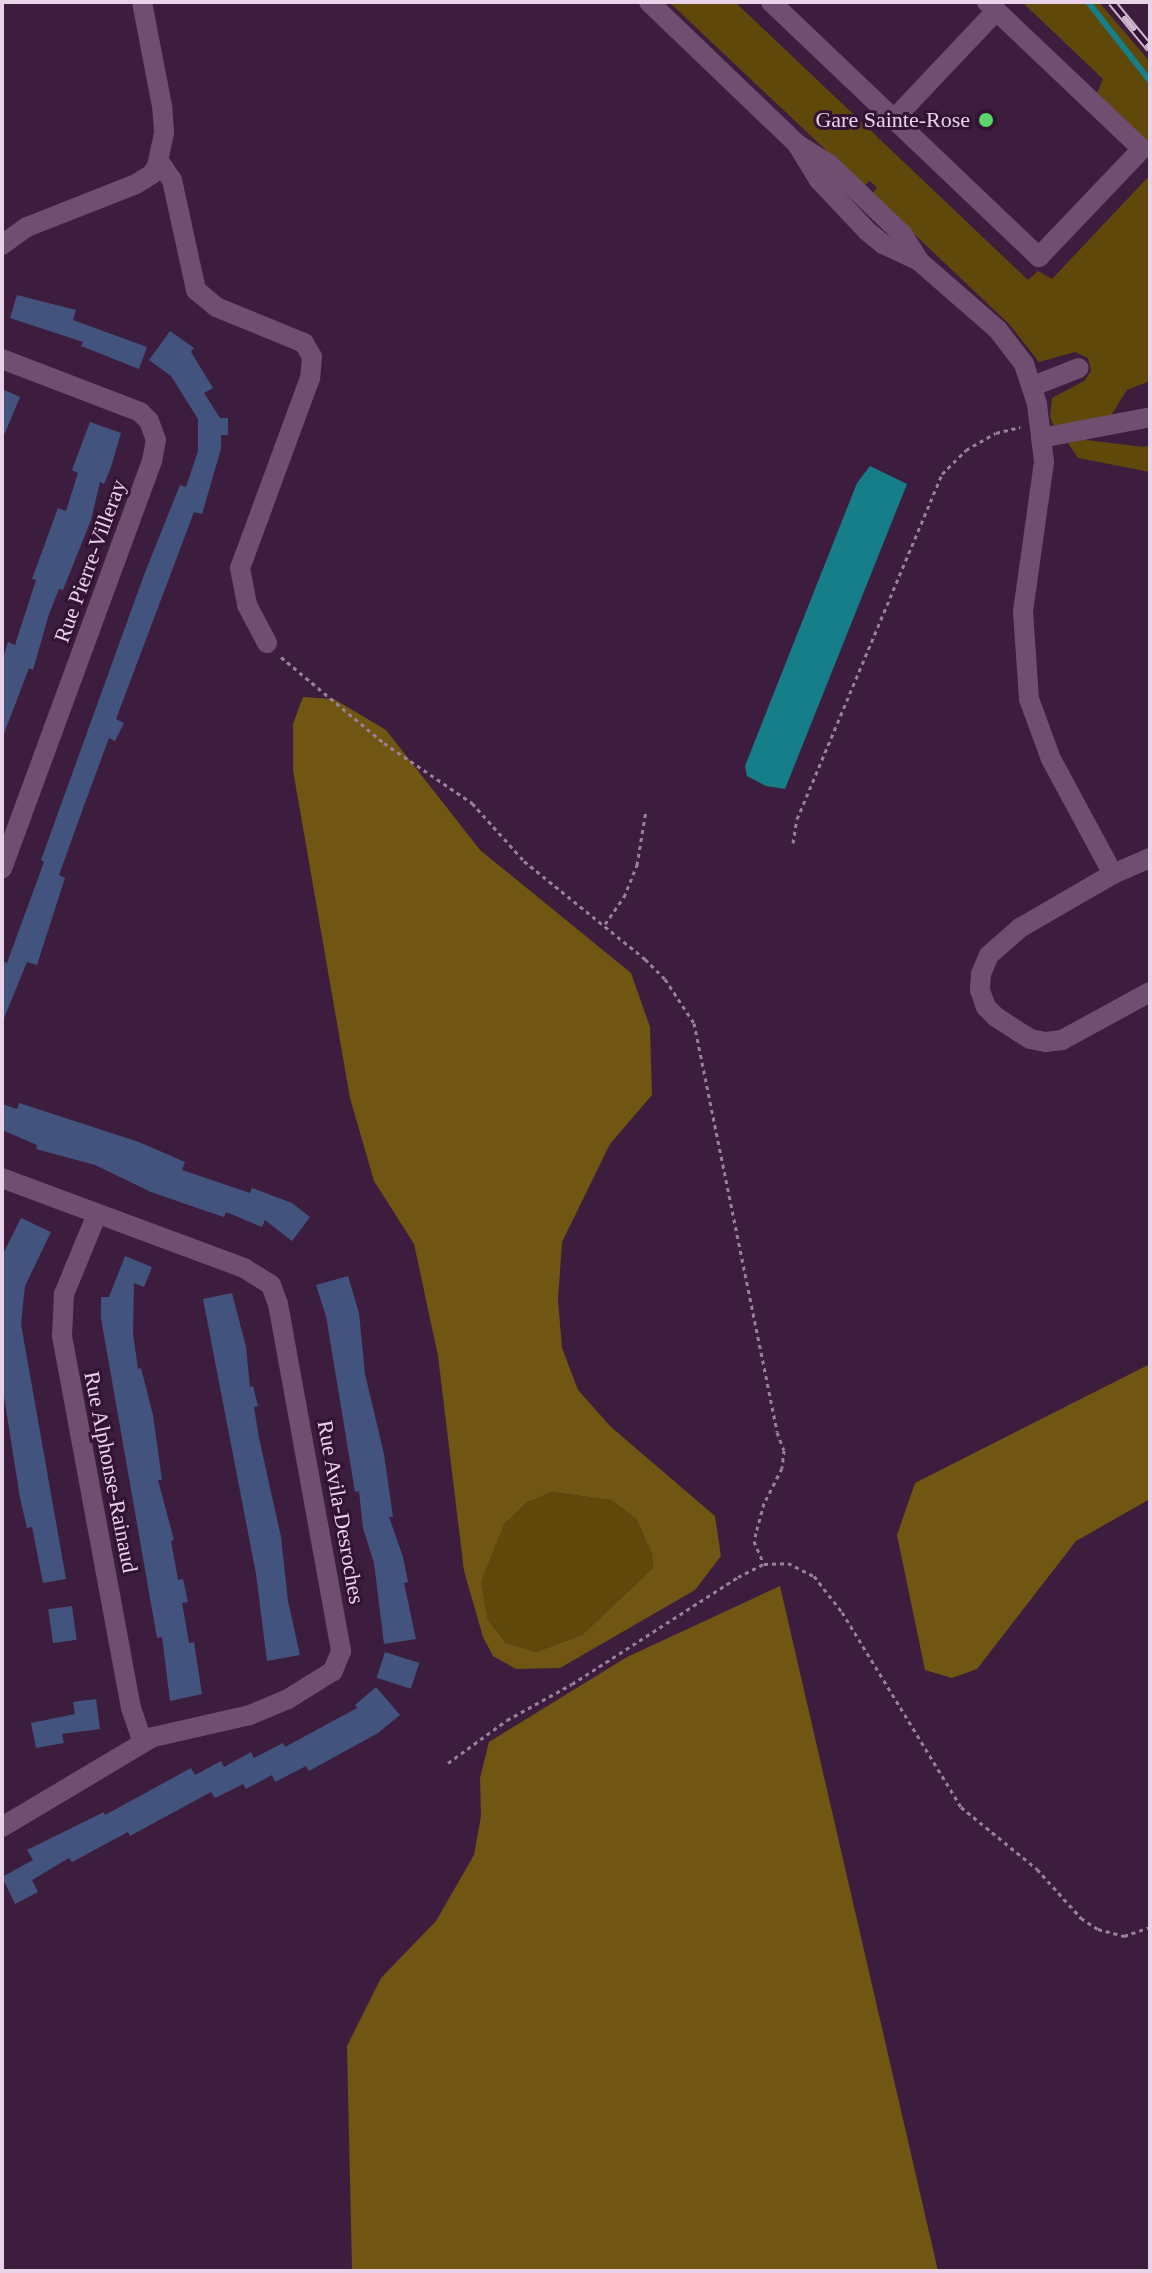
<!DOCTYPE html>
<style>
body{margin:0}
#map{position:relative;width:1152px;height:2273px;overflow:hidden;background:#3d1d3e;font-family:"Times New Roman",serif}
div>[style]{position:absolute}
.green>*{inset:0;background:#5f4809}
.forest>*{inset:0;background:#705612}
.water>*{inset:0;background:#167e88}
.stream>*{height:6px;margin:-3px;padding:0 3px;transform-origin:3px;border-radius:3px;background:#167e88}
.building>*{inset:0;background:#42547d;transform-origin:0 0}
.path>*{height:3px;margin-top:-1.5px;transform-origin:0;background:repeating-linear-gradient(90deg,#997f9a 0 4px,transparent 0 8px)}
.minor>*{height:20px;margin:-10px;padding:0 10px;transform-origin:10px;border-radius:10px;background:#6f4e70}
.rail>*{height:9px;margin-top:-4.5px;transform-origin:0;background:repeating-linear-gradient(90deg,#321334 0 18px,#ceb7ce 0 36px);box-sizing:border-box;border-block:2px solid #ceb7ce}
.dots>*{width:22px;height:22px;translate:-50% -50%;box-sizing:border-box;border:4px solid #321334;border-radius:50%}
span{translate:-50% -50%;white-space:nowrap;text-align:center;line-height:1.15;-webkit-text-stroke:6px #321334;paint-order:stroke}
.poi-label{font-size:22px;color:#e8d3e8}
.right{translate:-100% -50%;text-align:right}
.street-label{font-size:22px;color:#e8d3e8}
.frame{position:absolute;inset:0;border:4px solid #e8d3e8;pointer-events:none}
</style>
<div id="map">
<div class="green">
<div style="clip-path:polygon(669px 2px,735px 2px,1028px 280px,1038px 271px,1052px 279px,1150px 175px,1150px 381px,1127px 390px,1108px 420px,1054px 426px,1050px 417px,1052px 398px,1084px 381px,1091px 371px,1088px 358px,1075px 352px,1039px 362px,1009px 324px,872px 194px,877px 188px,870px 181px,864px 186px)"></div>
<div style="clip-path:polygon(1022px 2px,1099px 2px,1150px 62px,1150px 144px,1097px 93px,1103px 79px)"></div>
<div style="clip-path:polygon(1070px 438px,1143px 447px,1150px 445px,1150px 472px,1078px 458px,1066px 440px)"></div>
<div style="clip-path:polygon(552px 1492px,611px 1500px,636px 1519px,653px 1556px,653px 1568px,582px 1635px,536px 1652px,506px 1643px,488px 1620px,481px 1582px,503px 1524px,526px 1503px)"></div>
</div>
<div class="forest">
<div style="clip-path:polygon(evenodd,303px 697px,334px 699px,386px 730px,480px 850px,631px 973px,650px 1027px,652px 1095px,610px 1144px,562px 1242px,558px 1300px,562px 1348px,578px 1390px,611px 1427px,715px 1516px,721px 1556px,695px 1590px,560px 1668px,516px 1669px,493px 1656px,483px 1637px,464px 1571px,438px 1356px,414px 1244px,374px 1181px,350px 1098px,293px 770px,293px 724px,303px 697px,552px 1492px,611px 1500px,636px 1519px,653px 1556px,653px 1568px,582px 1635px,536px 1652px,506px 1643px,488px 1620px,481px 1582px,504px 1524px,526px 1503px,552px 1492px)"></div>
<div style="clip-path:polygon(1150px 1364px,1150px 1499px,1076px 1541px,977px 1669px,952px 1678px,925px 1670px,897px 1535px,915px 1483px)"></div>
<div style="clip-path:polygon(780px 1586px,938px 2271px,352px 2271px,347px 2046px,381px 1978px,436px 1921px,474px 1855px,481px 1816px,480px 1778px,489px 1742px,627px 1657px)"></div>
</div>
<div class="water">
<div style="clip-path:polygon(870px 466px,907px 484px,785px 789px,766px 786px,747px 776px,745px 766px,857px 483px)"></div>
</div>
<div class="stream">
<div style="left:1088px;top:2px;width:100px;rotate:51.9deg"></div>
</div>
<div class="building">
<div style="clip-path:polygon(17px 295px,76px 310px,73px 320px,147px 347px,139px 369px,81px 346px,83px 342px,10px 318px)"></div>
<div style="clip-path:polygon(170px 331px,194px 348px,191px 352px,213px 388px,204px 393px,220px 418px,228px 418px,228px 435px,221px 435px,221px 449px,202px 514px,194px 512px,116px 719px,124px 723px,115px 741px,109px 738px,82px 811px,59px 875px,65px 878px,37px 965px,27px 962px,2px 1023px,2px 961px,7px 963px,44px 862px,41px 860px,144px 575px,180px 485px,186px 487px,198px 451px,198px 419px,171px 376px,149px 360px)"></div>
<div style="clip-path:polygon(2px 389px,20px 397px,2px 440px)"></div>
<div style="clip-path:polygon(90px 422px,121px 433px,111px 467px,104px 484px,100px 482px,91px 520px,63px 590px,59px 589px,49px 614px,33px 670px,29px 668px,2px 739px,2px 660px,8px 642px,15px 645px,36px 580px,32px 579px,58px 508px,66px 511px,78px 473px,72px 470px)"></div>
<div style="clip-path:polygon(19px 1103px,139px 1142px,185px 1162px,182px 1170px,250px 1193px,252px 1188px,292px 1203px,310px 1217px,292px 1241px,265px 1220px,262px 1227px,226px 1212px,224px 1217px,197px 1208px,151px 1192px,95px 1165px,36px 1149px,37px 1145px,2px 1130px,2px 1104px,17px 1109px)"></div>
<div style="clip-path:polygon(21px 1218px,51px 1232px,25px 1286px,21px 1324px,66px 1579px,43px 1583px,32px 1527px,27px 1528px,20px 1498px,2px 1384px,2px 1256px)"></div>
<div style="clip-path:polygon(125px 1256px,152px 1267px,144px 1287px,134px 1283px,133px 1333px,138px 1369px,141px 1368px,153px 1415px,162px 1480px,158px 1480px,174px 1540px,171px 1541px,178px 1580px,183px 1579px,188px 1602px,182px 1603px,189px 1643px,194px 1642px,202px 1694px,170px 1701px,162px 1637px,157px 1638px,101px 1318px,101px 1297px,109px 1297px)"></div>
<div style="clip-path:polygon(348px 1276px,359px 1313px,365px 1374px,384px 1454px,393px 1517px,389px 1517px,403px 1557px,408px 1582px,404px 1583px,416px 1639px,384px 1644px,374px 1563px,363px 1528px,359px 1491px,355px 1492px,326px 1316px,316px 1285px)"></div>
<div style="clip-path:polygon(232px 1293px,246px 1347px,250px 1387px,253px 1386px,258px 1406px,254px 1407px,259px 1438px,281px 1537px,288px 1601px,300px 1655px,267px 1661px,256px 1574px,203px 1299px)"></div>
<div style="left:72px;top:1606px;width:34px;height:24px;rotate:82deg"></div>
<div style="left:385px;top:1652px;width:36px;height:27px;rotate:18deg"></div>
<div style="clip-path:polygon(376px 1687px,400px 1715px,378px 1733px,309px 1771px,306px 1766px,275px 1782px,272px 1775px,246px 1789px,243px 1784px,215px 1798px,211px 1792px,130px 1836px,128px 1832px,72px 1862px,69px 1858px,32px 1880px,38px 1892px,15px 1904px,2px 1877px,33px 1860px,27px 1850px,104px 1812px,105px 1815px,191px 1768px,195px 1775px,221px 1761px,224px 1767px,251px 1752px,254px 1758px,283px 1743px,285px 1747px,357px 1708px,355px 1705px)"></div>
<div style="clip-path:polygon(96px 1699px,100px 1729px,62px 1734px,64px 1743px,36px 1748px,31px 1723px,75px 1714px,73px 1702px)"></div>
</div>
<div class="path">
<div style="left:281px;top:657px;width:134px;rotate:39.9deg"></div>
<div style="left:384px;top:743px;width:107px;rotate:34.3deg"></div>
<div style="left:472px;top:803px;width:78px;rotate:48.1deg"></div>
<div style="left:524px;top:861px;width:156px;rotate:39deg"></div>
<div style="left:645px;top:959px;width:28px;rotate:45deg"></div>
<div style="left:665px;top:979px;width:53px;rotate:56.6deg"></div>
<div style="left:694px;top:1023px;width:417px;rotate:78.5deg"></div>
<div style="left:777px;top:1432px;width:19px;rotate:69deg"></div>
<div style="left:784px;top:1450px;width:18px;rotate:96deg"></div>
<div style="left:782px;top:1468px;width:39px;rotate:117deg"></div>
<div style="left:764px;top:1503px;width:31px;rotate:105deg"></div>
<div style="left:756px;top:1533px;width:8px;rotate:104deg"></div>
<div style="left:754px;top:1541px;width:25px;rotate:67deg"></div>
<div style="left:793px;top:843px;width:24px;rotate:-81deg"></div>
<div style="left:797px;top:819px;width:374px;rotate:-67.2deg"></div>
<div style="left:942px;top:474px;width:34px;rotate:-45deg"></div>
<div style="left:966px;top:450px;width:34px;rotate:-30deg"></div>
<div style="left:996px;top:433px;width:25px;rotate:-14deg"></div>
<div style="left:605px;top:924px;width:33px;rotate:-55deg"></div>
<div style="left:624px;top:897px;width:35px;rotate:-68deg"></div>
<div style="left:637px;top:865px;width:56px;rotate:-80.7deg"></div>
<div style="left:448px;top:1763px;width:73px;rotate:-36.1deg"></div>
<div style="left:507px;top:1720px;width:74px;rotate:-29deg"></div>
<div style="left:572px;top:1684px;width:197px;rotate:-32.8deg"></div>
<div style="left:738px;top:1577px;width:29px;rotate:-27deg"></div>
<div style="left:764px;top:1564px;width:24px;rotate:-2deg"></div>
<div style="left:788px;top:1563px;width:29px;rotate:27deg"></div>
<div style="left:814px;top:1576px;width:46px;rotate:52.1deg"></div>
<div style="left:842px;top:1612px;width:228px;rotate:58.6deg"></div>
<div style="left:961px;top:1807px;width:98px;rotate:39.2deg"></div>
<div style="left:1037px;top:1869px;width:66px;rotate:48.1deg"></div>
<div style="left:1081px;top:1918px;width:20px;rotate:33deg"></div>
<div style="left:1098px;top:1929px;width:27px;rotate:15deg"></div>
<div style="left:1124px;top:1936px;width:28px;rotate:-19deg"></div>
</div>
<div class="minor">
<div style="left:649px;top:2px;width:205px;rotate:43.8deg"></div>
<div style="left:797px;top:144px;width:38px;rotate:32deg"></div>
<div style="left:829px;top:164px;width:103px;rotate:43.8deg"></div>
<div style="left:903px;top:235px;width:31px;rotate:58deg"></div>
<div style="left:771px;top:2px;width:370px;rotate:43.6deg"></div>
<div style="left:1039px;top:257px;width:149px;rotate:-46.4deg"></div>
<div style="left:1142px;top:149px;width:214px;rotate:-136.5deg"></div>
<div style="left:894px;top:119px;width:149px;rotate:-46.6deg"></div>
<div style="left:797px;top:144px;width:42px;rotate:58.6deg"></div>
<div style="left:819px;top:180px;width:70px;rotate:46.7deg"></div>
<div style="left:867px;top:231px;width:21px;rotate:39deg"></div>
<div style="left:883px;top:244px;width:40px;rotate:25deg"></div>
<div style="left:919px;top:261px;width:105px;rotate:41.1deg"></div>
<div style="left:998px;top:330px;width:43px;rotate:52.6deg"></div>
<div style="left:1024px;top:364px;width:42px;rotate:72deg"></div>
<div style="left:1037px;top:404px;width:58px;rotate:83.1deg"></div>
<div style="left:1044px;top:462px;width:150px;rotate:98deg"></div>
<div style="left:1023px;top:611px;width:88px;rotate:86.1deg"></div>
<div style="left:1029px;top:699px;width:64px;rotate:69.9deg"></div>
<div style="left:1051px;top:759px;width:131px;rotate:61.7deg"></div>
<div style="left:159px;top:161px;width:23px;rotate:56deg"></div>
<div style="left:172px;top:180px;width:113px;rotate:77.7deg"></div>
<div style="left:196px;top:290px;width:26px;rotate:40deg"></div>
<div style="left:216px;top:307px;width:95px;rotate:22.2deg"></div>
<div style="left:304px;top:343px;width:16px;rotate:60deg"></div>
<div style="left:312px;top:357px;width:21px;rotate:95deg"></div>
<div style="left:310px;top:378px;width:202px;rotate:110.2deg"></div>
<div style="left:240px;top:568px;width:38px;rotate:79deg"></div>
<div style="left:247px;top:605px;width:43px;rotate:62.2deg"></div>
<div style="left:2px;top:245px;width:31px;rotate:-36deg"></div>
<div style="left:27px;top:227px;width:117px;rotate:-21.5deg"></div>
<div style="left:136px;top:184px;width:19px;rotate:-32deg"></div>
<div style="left:152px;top:174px;width:9px;rotate:-58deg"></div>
<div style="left:157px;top:166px;width:35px;rotate:-78deg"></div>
<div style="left:164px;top:132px;width:26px;rotate:-94deg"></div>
<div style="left:162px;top:106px;width:106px;rotate:-100.9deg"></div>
<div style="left:2px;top:359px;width:148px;rotate:21deg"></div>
<div style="left:140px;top:412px;width:13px;rotate:45deg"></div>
<div style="left:149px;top:421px;width:20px;rotate:70deg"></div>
<div style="left:156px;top:440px;width:21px;rotate:101deg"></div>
<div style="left:152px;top:461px;width:434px;rotate:110.2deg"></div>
<div style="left:1033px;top:386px;width:49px;rotate:-21.4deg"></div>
<div style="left:1041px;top:438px;width:107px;rotate:-10.8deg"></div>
<div style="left:1150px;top:858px;width:40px;rotate:156.6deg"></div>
<div style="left:1113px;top:874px;width:108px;rotate:149.9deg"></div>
<div style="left:1020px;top:928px;width:41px;rotate:138.9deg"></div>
<div style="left:989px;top:955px;width:21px;rotate:113deg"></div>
<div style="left:981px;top:974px;width:16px;rotate:94deg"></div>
<div style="left:980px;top:990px;width:18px;rotate:71deg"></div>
<div style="left:986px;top:1007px;width:14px;rotate:45deg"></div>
<div style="left:996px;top:1017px;width:40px;rotate:32.9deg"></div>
<div style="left:1030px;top:1039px;width:16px;rotate:11deg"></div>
<div style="left:1046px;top:1042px;width:16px;rotate:-7deg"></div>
<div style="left:1062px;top:1040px;width:100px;rotate:-28.6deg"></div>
<div style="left:2px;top:1178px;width:258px;rotate:20.4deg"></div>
<div style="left:244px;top:1268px;width:32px;rotate:32deg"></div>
<div style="left:271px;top:1285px;width:20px;rotate:70deg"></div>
<div style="left:278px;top:1304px;width:353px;rotate:79.7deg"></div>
<div style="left:341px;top:1651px;width:22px;rotate:112deg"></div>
<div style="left:333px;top:1671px;width:53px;rotate:148.1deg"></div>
<div style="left:288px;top:1699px;width:41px;rotate:157.2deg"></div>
<div style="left:250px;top:1715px;width:99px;rotate:167.2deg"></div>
<div style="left:153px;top:1737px;width:176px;rotate:149.2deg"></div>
<div style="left:97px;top:1214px;width:87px;rotate:112.4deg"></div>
<div style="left:64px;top:1294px;width:42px;rotate:92.7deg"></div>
<div style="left:62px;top:1336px;width:378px;rotate:79.5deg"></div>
<div style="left:131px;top:1708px;width:36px;rotate:71deg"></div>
</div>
<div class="rail">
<div style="left:1112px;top:2px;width:60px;rotate:50.4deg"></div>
</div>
<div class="dots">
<div style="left:986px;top:120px;background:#5ed56c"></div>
</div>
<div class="poi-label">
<span class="right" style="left:970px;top:120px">Gare Sainte-Rose</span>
</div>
<div class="street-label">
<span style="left:90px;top:561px;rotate:-70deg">Rue Pierre-Villeray</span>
<span style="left:111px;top:1472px;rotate:79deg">Rue Alphonse-Rainaud</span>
<span style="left:341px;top:1512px;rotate:80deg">Rue Avila-Desroches</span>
</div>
<div class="frame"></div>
</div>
